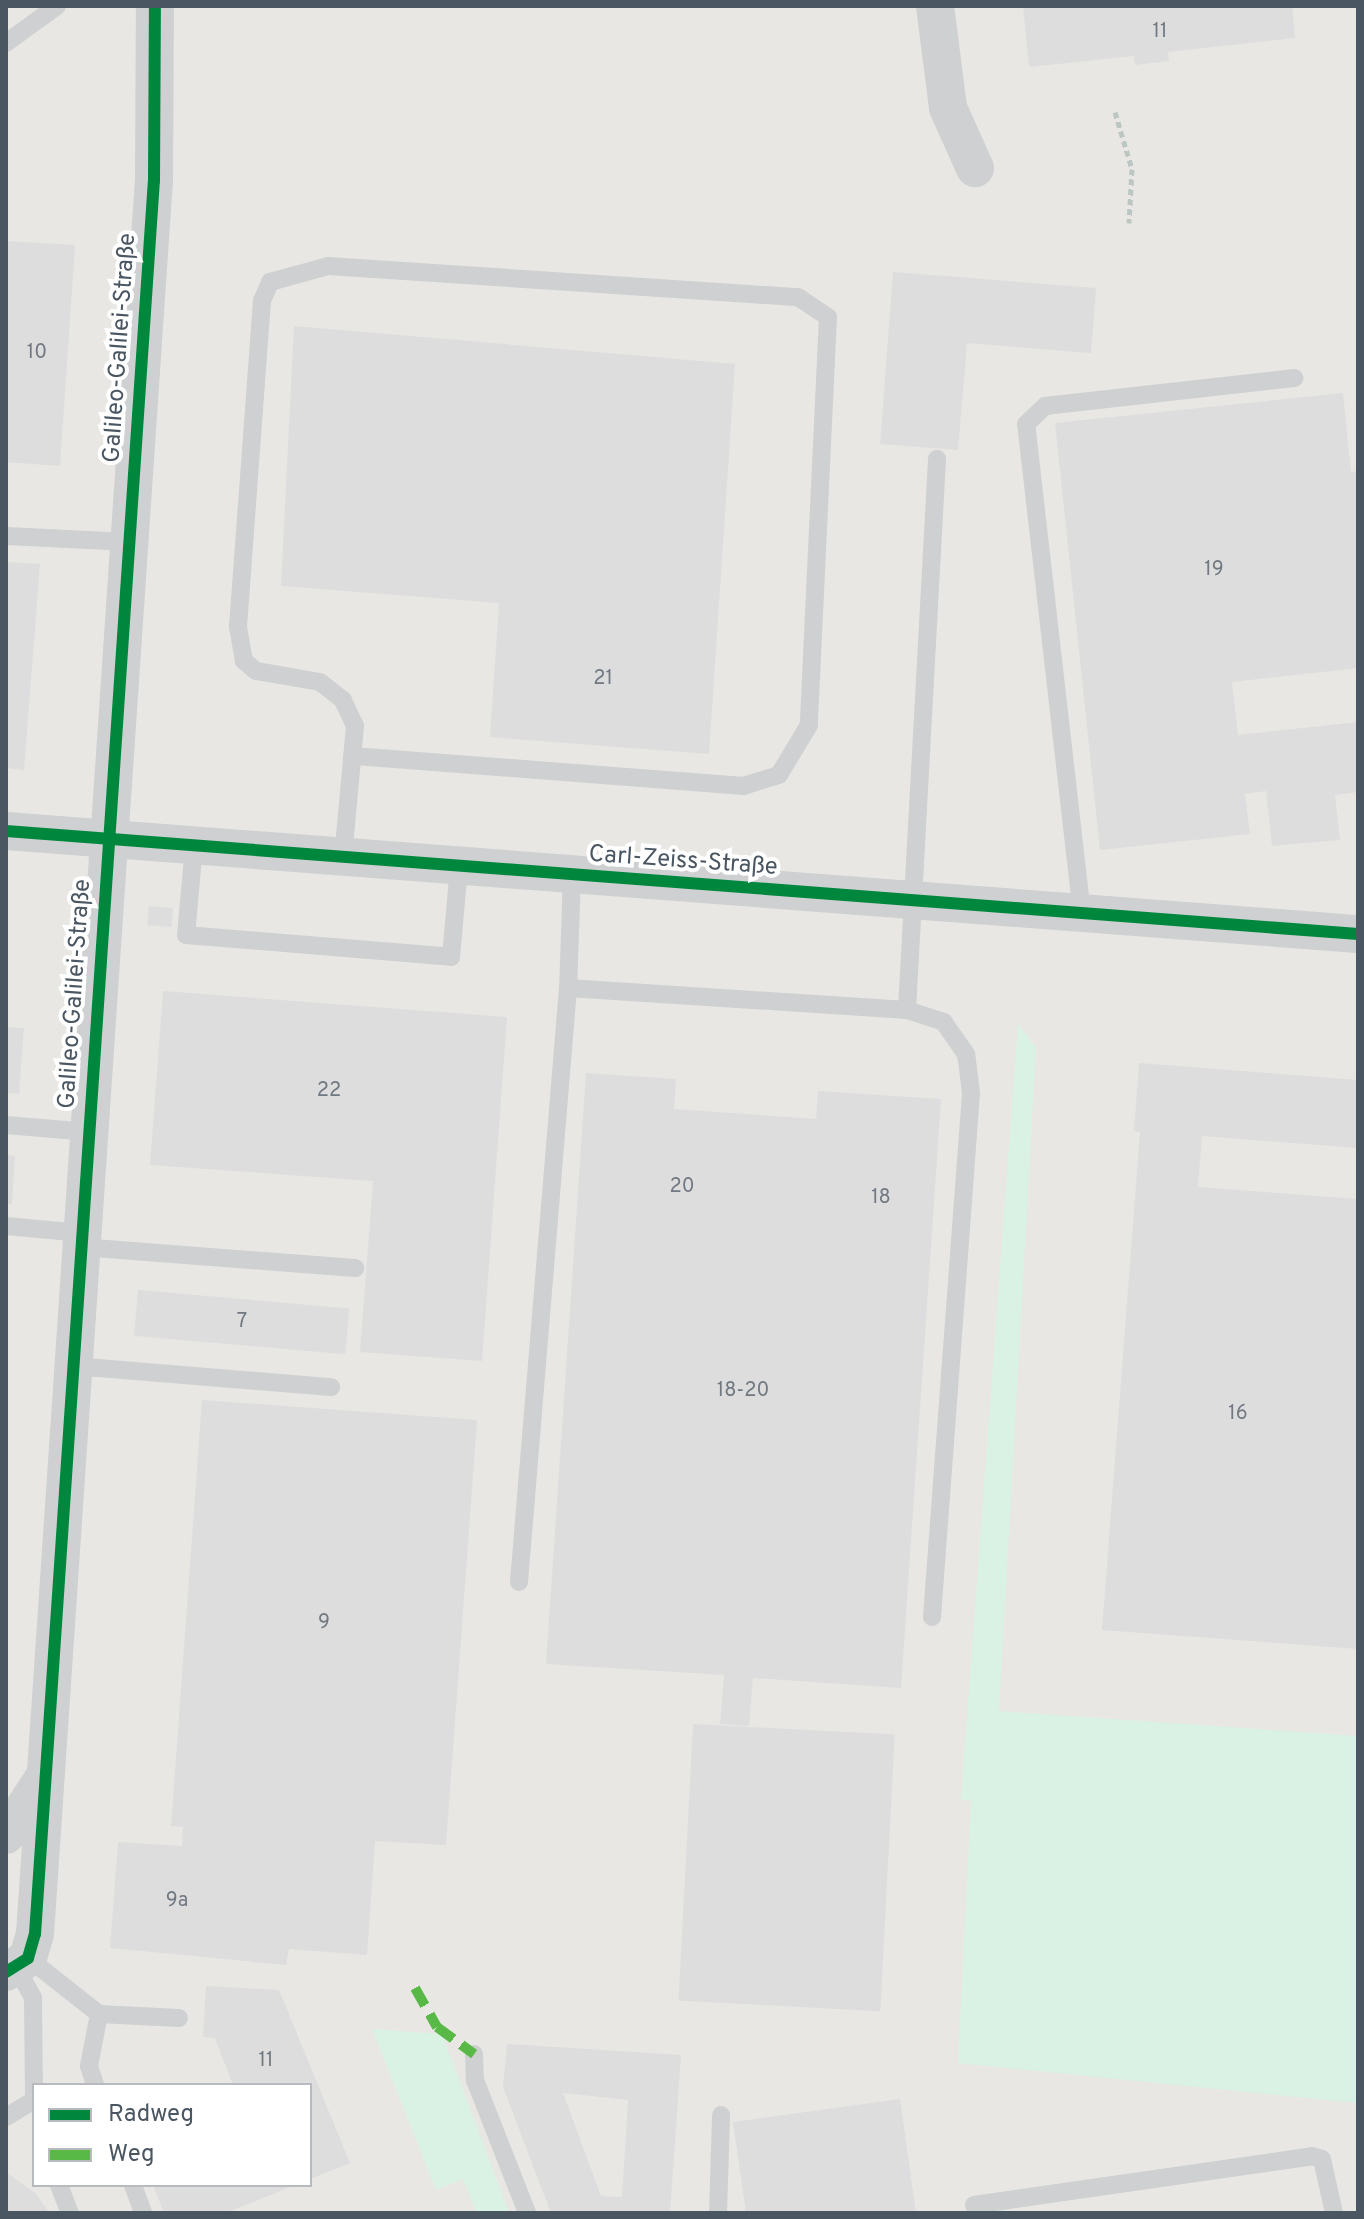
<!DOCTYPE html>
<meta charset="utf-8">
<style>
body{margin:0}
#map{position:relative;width:1364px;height:2219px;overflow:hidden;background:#f4f4f4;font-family:Overpass,sans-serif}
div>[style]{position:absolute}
.commercial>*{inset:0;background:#e8e7e3}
.green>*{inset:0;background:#d9f2e3}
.building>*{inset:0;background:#ddddde;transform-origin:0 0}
.path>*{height:5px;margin-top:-2.5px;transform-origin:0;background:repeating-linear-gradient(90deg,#bcc7c4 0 6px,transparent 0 10px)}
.lane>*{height:18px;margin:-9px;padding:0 9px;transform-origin:9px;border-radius:9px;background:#ced0d2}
.street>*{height:38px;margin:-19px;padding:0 19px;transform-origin:19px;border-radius:19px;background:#ced0d2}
.quiet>*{height:10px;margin-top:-5px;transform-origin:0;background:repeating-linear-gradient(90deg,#58b947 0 20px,transparent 0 30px)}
.cycleway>*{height:12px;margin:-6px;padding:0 6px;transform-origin:6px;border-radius:6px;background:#00873e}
span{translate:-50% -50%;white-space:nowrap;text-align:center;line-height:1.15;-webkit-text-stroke:8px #fff;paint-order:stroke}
.number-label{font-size:20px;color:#707881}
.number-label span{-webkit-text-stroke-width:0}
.street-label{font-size:24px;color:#4a5661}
.frame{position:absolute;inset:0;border:8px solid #4a5661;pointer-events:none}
.legend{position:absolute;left:32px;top:2083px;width:280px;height:104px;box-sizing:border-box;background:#fff;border:2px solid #b7bbc0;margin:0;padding:10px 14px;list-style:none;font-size:24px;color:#4a5661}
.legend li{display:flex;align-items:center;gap:16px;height:40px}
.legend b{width:40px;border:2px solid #b7bbc0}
</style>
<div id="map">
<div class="commercial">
<div style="clip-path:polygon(evenodd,6px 6px,1358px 6px,1358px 2213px,6px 2213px,6px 6px,34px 2085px,310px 2085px,310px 2185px,34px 2185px,34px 2085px)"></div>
</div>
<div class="green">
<div style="clip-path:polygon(1018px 1024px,1036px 1048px,999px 1711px,1358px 1736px,1358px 2103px,958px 2063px,971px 1801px,961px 1799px)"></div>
<div style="clip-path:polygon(372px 2029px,442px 2034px,509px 2213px,477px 2213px,463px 2179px,436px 2190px)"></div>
</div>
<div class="building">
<div style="clip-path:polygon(1023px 6px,1292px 6px,1295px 38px,1168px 52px,1169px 61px,1135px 65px,1134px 56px,1029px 67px)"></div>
<div style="clip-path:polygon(6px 241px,75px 245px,60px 466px,6px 462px)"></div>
<div style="clip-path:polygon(893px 272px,1096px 288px,1091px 353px,967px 343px,958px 450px,880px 444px)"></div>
<div style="clip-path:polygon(294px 326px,735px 364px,709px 754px,490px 737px,499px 603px,281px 586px)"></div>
<div style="clip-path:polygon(1343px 393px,1351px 472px,1358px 471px,1358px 668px,1232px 682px,1238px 735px,1358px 722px,1358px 792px,1335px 795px,1340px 840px,1272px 846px,1266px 791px,1245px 794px,1250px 834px,1100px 850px,1055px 423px)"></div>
<div style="clip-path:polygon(6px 562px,40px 564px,24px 770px,6px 768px)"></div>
<div style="left:149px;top:906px;width:24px;height:19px;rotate:5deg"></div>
<div style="clip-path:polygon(163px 991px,507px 1017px,482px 1361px,360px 1352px,373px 1181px,150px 1165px)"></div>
<div style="clip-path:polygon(6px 1027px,24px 1028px,19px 1094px,6px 1093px)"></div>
<div style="clip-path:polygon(1139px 1063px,1358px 1080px,1358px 1148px,1202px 1136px,1198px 1187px,1358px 1199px,1358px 1649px,1102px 1630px,1140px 1132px,1134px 1131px)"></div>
<div style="clip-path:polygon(586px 1073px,676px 1079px,674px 1109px,816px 1119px,818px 1091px,941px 1099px,901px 1688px,753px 1678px,749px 1726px,720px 1724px,724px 1675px,546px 1664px)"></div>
<div style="clip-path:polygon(6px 1155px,15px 1156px,12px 1204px,6px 1204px)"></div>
<div style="left:138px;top:1290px;width:212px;height:46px;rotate:5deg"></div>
<div style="clip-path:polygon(202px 1400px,477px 1420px,446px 1845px,375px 1841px,367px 1955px,289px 1949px,286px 1965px,110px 1948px,118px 1842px,182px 1846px,183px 1827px,171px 1826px)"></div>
<div style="left:693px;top:1724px;width:202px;height:277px;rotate:3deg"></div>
<div style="clip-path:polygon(206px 1986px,279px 1990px,350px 2163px,310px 2179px,310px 2085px,233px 2085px,215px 2038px,203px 2037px)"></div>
<div style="clip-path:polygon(evenodd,507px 2044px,681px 2055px,670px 2213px,551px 2213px,503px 2087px,507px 2044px,563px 2093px,628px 2100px,622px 2197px,601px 2196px,563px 2093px)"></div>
<div style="clip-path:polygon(900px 2099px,916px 2213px,746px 2213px,733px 2122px)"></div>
<div style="clip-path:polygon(6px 2172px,35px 2193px,50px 2213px,6px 2213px)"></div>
<div style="clip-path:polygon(153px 2185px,295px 2185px,226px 2213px,164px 2213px)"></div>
</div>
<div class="path">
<div style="left:1115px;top:112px;width:59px;rotate:73.4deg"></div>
<div style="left:1132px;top:169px;width:54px;rotate:93.2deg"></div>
</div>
<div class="lane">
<div style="left:6px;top:43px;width:63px;rotate:-36deg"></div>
<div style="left:6px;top:536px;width:123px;rotate:2.8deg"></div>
<div style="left:194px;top:846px;width:89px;rotate:95.1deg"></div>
<div style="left:186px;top:935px;width:266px;rotate:4.7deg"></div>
<div style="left:451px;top:957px;width:90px;rotate:-84.9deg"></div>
<div style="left:343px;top:858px;width:133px;rotate:-84.8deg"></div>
<div style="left:355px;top:726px;width:29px;rotate:-115deg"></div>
<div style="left:343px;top:700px;width:29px;rotate:-142deg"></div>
<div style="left:320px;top:682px;width:65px;rotate:-170.2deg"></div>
<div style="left:256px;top:671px;width:16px;rotate:-140deg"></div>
<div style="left:244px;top:661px;width:35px;rotate:-100deg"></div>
<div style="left:238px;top:627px;width:327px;rotate:-85.8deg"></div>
<div style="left:262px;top:301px;width:21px;rotate:-67deg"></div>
<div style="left:270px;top:282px;width:60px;rotate:-15.4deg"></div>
<div style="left:328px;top:266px;width:471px;rotate:3.8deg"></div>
<div style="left:798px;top:297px;width:36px;rotate:34deg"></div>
<div style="left:828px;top:317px;width:408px;rotate:92.7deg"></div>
<div style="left:809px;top:725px;width:58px;rotate:121deg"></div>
<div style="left:779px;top:775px;width:37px;rotate:163deg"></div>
<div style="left:744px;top:786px;width:393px;rotate:-175.6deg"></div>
<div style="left:572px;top:876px;width:112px;rotate:92deg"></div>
<div style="left:568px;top:988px;width:340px;rotate:3.7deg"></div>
<div style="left:1082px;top:914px;width:493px;rotate:-96.5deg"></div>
<div style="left:1026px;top:424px;width:26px;rotate:-43deg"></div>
<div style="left:1045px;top:406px;width:251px;rotate:-6.4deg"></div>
<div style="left:6px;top:1125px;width:83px;rotate:4.8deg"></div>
<div style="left:6px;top:1226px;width:76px;rotate:5.3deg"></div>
<div style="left:81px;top:1247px;width:275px;rotate:4.4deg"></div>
<div style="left:74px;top:1366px;width:258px;rotate:4.7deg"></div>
<div style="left:519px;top:1582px;width:596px;rotate:-85.28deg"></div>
<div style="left:932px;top:1617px;width:525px;rotate:-85.74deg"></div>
<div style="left:971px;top:1093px;width:39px;rotate:-97deg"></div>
<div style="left:966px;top:1054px;width:39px;rotate:-125deg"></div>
<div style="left:944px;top:1022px;width:39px;rotate:-162deg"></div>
<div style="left:907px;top:1010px;width:552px;rotate:-86.88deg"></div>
<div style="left:28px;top:1958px;width:90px;rotate:38.3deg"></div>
<div style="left:99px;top:2014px;width:53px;rotate:100.9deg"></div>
<div style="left:89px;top:2066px;width:20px;rotate:72deg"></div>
<div style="left:16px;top:1967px;width:35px;rotate:61deg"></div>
<div style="left:33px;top:1998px;width:104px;rotate:89.4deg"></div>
<div style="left:99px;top:2014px;width:80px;rotate:2.9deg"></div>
<div style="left:474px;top:2054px;width:26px;rotate:88deg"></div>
<div style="left:475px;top:2080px;width:143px;rotate:68.6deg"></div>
<div style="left:6px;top:2117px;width:33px;rotate:-31deg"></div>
<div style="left:59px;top:2185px;width:30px;rotate:69deg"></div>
<div style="left:133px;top:2185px;width:30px;rotate:70deg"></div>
<div style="left:974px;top:2205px;width:342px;rotate:-8.2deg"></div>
<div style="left:1312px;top:2156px;width:10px;rotate:17deg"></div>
<div style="left:1322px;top:2159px;width:55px;rotate:77.5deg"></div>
<div style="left:718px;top:2213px;width:98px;rotate:-88.2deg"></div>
</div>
<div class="street">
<div style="left:935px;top:6px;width:103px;rotate:82.7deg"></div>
<div style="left:948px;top:108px;width:66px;rotate:65.8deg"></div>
<div style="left:6px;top:831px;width:1356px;rotate:4.36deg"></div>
<div style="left:6px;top:1835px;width:71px;rotate:-56.5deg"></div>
<div style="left:6px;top:1972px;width:26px;rotate:-32deg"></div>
<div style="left:28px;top:1958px;width:25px;rotate:-74deg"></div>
<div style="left:35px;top:1934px;width:1757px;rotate:-86.12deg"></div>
<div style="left:154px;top:181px;width:175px;rotate:-89.7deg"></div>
</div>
<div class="quiet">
<div style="left:415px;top:1988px;width:45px;rotate:60.6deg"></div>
<div style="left:437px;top:2027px;width:46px;rotate:36.1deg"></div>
</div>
<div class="cycleway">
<div style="left:6px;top:831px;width:1356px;rotate:4.36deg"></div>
<div style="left:6px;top:1972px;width:26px;rotate:-32deg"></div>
<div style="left:28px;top:1958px;width:25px;rotate:-74deg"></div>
<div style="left:35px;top:1934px;width:1757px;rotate:-86.12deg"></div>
<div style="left:154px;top:181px;width:175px;rotate:-89.7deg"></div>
</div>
<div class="number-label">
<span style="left:1160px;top:32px">11</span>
<span style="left:37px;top:353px">10</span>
<span style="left:1214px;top:570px">19</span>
<span style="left:603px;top:679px">21</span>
<span style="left:329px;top:1091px">22</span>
<span style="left:682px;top:1187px">20</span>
<span style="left:881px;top:1198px">18</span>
<span style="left:242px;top:1322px">7</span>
<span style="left:743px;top:1391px">18-20</span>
<span style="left:1238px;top:1414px">16</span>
<span style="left:324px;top:1623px">9</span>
<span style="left:177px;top:1901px">9a</span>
<span style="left:266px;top:2061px">11</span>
</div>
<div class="street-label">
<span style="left:121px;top:348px;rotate:-86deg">Galileo-Galilei-Straße</span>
<span style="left:683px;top:862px;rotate:4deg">Carl-Zeiss-Straße</span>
<span style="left:76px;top:994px;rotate:-86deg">Galileo-Galilei-Straße</span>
</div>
<div class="frame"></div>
<ul class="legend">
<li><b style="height:10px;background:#00873e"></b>Radweg</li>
<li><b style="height:10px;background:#58b947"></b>Weg</li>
</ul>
</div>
